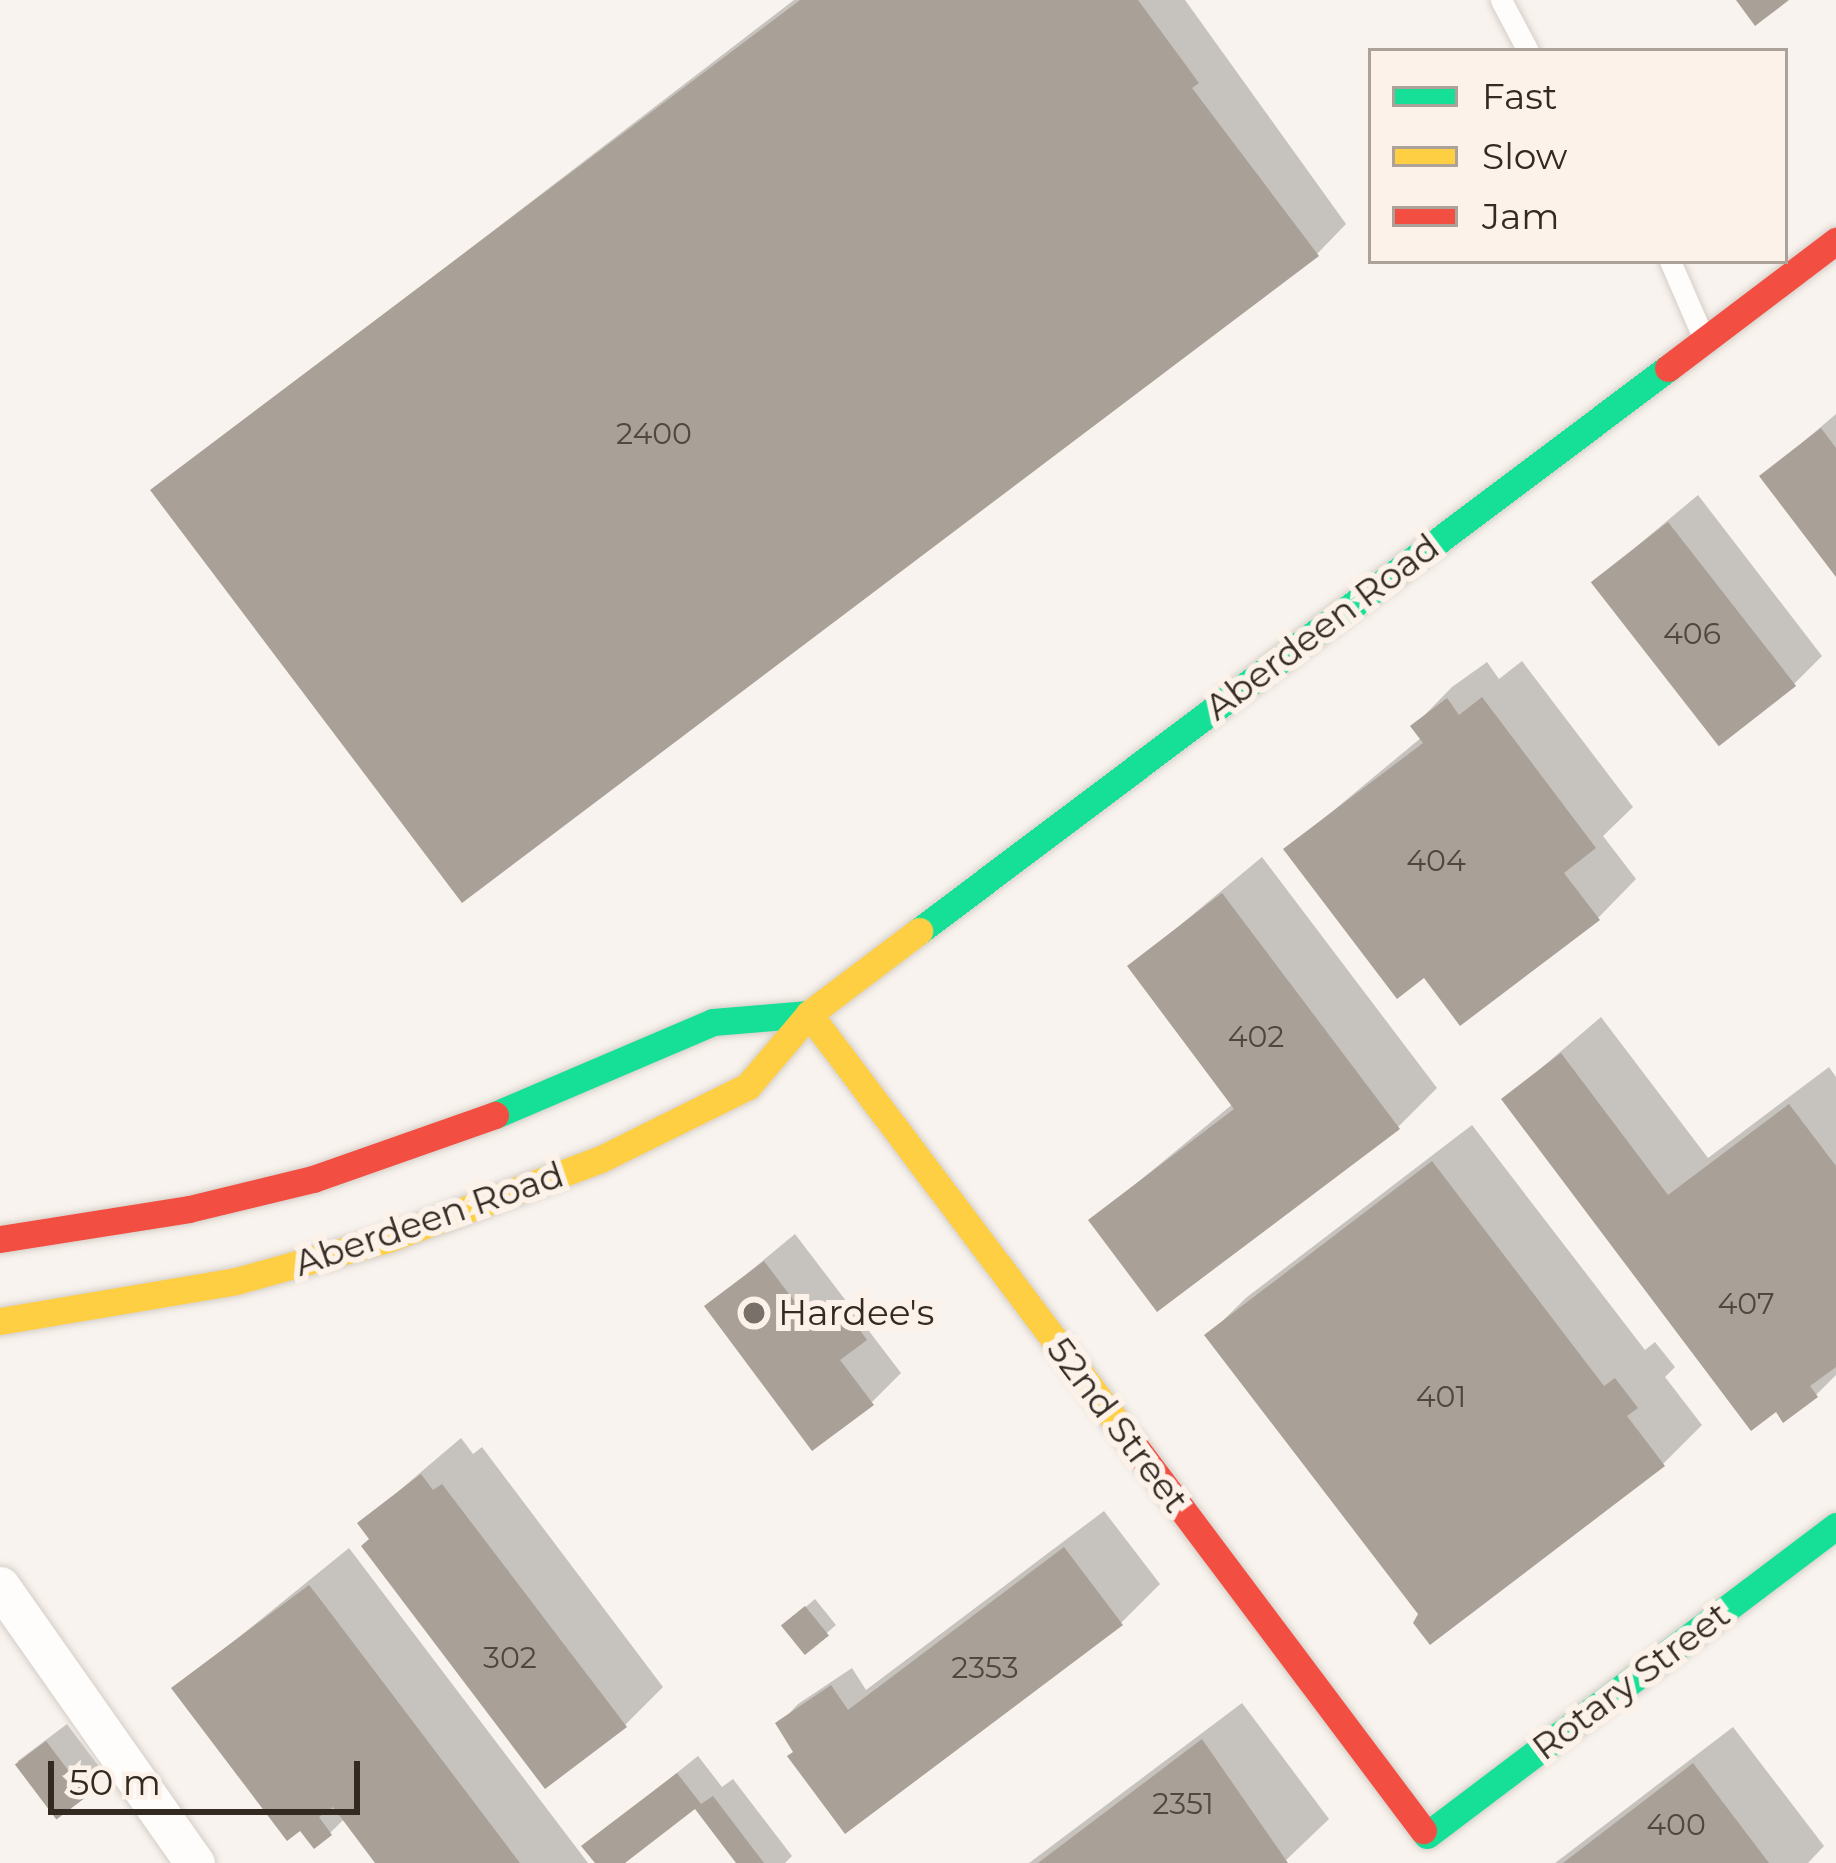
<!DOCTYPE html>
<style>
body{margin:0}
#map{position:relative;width:1836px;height:1863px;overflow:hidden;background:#f8f3ee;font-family:Montserrat,sans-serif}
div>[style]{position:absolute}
.shadow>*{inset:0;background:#0003;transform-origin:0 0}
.building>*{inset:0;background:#a9a097;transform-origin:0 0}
.roads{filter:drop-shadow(0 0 3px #d5cec7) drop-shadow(0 0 3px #d5cec7)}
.lane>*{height:21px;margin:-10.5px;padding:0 10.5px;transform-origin:10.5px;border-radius:10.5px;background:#fefdfc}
.street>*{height:39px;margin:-19.5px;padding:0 19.5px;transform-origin:19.5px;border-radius:19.5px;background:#fefdfc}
.fast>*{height:27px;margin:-13.5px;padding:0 13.5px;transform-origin:13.5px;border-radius:13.5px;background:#16e098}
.slow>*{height:27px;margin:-13.5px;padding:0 13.5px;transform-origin:13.5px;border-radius:13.5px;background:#ffcf43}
.jam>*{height:27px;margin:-13.5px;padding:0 13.5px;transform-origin:13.5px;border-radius:13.5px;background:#f24e42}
.dots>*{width:33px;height:33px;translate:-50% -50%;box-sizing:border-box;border:6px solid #fcf2ea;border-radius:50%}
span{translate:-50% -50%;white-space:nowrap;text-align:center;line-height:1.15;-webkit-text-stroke:12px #fcf2ea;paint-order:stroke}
.number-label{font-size:30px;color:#50483f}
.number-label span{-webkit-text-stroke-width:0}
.street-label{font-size:36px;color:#332a22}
.poi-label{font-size:36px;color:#332a22}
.left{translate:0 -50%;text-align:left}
.legend{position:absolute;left:1368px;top:48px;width:420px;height:216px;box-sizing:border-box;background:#fcf2ea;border:3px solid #aca29a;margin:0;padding:15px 21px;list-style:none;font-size:36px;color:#332a22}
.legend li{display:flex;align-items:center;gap:24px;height:60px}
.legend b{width:60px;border:3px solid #aca29a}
.scale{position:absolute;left:48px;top:1761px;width:312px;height:54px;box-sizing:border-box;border:6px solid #332a22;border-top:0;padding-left:15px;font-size:36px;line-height:42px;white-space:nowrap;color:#332a22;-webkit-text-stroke:9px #fcf2ea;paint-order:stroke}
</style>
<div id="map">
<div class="shadow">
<div style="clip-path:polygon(794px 0,1185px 0,1346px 224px,1317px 254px,154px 491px)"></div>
<div style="clip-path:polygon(1836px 414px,1836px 572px,1763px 476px)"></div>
<div style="clip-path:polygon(1698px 495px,1822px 656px,1793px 685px,1594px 582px)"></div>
<div style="clip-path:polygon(1522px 661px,1633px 807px,1603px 836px,1636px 879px,1598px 918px,1425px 973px,1287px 849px,1422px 737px,1414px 726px,1452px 687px,1487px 662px,1499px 679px)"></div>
<div style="clip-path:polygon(1262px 857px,1437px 1088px,1398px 1127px,1092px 1220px,1234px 1103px,1131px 966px)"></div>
<div style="clip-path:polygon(1601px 1017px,1708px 1158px,1829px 1067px,1836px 1077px,1836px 1375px,1816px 1395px,1505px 1099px)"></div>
<div style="clip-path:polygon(1472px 1125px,1645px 1350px,1655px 1342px,1675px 1367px,1665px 1377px,1702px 1425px,1663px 1464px,1423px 1618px,1208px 1335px,1247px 1297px)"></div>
<div style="clip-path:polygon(795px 1234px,901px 1373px,872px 1402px,708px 1306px)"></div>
<div style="clip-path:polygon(461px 1438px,473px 1454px,482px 1447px,663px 1687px,625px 1725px,361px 1523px)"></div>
<div style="clip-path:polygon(1104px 1511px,1160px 1584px,1121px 1623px,796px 1751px,779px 1724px,798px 1704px,852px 1668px,866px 1690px)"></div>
<div style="clip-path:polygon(349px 1548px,588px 1863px,379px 1863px,345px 1818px,330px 1833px,301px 1827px,175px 1689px)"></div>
<div style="clip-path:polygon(815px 1599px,836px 1625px,806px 1651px,794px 1617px)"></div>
<div style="clip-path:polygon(1242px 1703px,1329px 1819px,1283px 1863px,1029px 1863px)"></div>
<div style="left:67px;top:1724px;width:63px;height:62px;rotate:53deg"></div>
<div style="clip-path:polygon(1733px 1727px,1824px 1846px,1808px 1863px,1555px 1863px)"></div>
<div style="clip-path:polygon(698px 1756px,722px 1787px,733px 1779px,792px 1856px,785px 1863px,739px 1863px,695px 1805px,620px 1863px,598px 1863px,585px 1846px)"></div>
</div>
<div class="building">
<div style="clip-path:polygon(800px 0,1138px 0,1199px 83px,1192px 88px,1319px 256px,462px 903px,150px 490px)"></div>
<div style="clip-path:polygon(1736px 0,1789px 0,1755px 26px)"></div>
<div style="clip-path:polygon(1821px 428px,1836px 448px,1836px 577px,1759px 476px)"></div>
<div style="left:1668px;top:522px;width:208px;height:98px;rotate:52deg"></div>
<div style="clip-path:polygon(1482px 697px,1596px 848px,1564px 873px,1600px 920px,1460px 1026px,1424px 978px,1397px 999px,1283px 849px,1423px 743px,1410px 726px,1447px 698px,1459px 715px)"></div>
<div style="clip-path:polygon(1222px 893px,1400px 1129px,1157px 1312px,1088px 1220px,1234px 1109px,1127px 966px)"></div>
<div style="clip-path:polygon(1561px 1053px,1668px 1195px,1789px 1104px,1836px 1166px,1836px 1367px,1810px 1386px,1818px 1397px,1783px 1423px,1776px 1412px,1751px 1431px,1501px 1099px)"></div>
<div style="clip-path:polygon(1432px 1161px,1604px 1386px,1615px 1378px,1638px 1408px,1627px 1416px,1665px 1466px,1430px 1645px,1413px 1623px,1418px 1614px,1204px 1335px)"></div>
<div style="clip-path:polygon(764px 1261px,811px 1323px,839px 1302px,867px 1340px,840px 1360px,874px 1405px,812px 1451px,704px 1306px)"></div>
<div style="clip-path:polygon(421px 1474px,433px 1490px,442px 1484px,627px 1727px,545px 1789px,361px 1546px,369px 1539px,357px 1523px)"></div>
<div style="clip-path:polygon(1064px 1547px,1123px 1625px,845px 1834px,787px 1756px,793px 1752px,775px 1723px,831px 1685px,848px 1710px)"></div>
<div style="clip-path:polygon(309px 1585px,320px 1599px,520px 1863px,375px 1863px,333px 1807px,319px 1817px,332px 1835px,314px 1849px,300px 1831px,287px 1841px,171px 1688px)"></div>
<div style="left:805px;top:1606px;width:38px;height:31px;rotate:51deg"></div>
<div style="clip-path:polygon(1202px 1739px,1288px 1863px,1038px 1863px)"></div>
<div style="left:46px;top:1741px;width:69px;height:39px;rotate:53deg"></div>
<div style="clip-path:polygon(1693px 1763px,1769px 1863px,1563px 1863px,1688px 1767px)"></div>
<div style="clip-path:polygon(677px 1773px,701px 1804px,713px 1796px,764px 1863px,736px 1863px,695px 1809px,625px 1863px,595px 1863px,581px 1846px)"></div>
</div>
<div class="roads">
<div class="lane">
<div style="left:1501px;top:0;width:58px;rotate:62.1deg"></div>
<div style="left:1670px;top:261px;width:83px;rotate:66.5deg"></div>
</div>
<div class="street">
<div style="left:0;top:1586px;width:339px;rotate:54.9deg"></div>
</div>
<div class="fast">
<div style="left:919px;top:931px;width:937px;rotate:-36.93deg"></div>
<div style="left:495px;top:1115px;width:237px;rotate:-23.1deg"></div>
<div style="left:713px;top:1022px;width:96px;rotate:-4.8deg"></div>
<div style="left:1423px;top:1830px;width:6px;rotate:51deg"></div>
<div style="left:1427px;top:1835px;width:513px;rotate:-37.07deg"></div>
</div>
<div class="slow">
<div style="left:809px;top:1014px;width:543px;rotate:53deg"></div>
<div style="left:0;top:1321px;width:239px;rotate:-9.6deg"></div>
<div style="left:236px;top:1281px;width:157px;rotate:-15.5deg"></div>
<div style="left:387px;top:1239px;width:228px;rotate:-20.5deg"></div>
<div style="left:601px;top:1159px;width:164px;rotate:-26.4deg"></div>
<div style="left:748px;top:1086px;width:94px;rotate:-49.7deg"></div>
<div style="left:809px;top:1014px;width:138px;rotate:-37deg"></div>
</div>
<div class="jam">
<div style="left:1668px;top:368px;width:211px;rotate:-37.1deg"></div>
<div style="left:0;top:1239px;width:191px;rotate:-9deg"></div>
<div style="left:189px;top:1209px;width:128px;rotate:-13.6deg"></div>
<div style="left:313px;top:1179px;width:193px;rotate:-19.4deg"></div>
<div style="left:1136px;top:1448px;width:478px;rotate:53.1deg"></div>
</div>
</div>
<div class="dots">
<div style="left:754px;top:1313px;background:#787069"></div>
</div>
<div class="number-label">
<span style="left:654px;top:434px">2400</span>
<span style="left:1692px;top:634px">406</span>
<span style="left:1436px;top:861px">404</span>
<span style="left:1256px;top:1037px">402</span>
<span style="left:1746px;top:1304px">407</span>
<span style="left:1441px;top:1397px">401</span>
<span style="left:510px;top:1658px">302</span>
<span style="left:985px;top:1668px">2353</span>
<span style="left:1183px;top:1804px">2351</span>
<span style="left:1676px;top:1825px">400</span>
</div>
<div class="street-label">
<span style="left:1322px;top:627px;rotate:-37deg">Aberdeen Road</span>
<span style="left:429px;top:1219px;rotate:-19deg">Aberdeen Road</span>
<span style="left:1118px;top:1425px;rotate:53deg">52nd Street</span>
<span style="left:1631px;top:1681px;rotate:-37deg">Rotary Street</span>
</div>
<div class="poi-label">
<span class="left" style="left:778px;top:1313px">Hardee's</span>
</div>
<ul class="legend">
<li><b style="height:15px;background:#16e098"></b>Fast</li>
<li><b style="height:15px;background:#ffcf43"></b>Slow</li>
<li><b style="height:15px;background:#f24e42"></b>Jam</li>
</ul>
<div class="scale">50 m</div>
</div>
